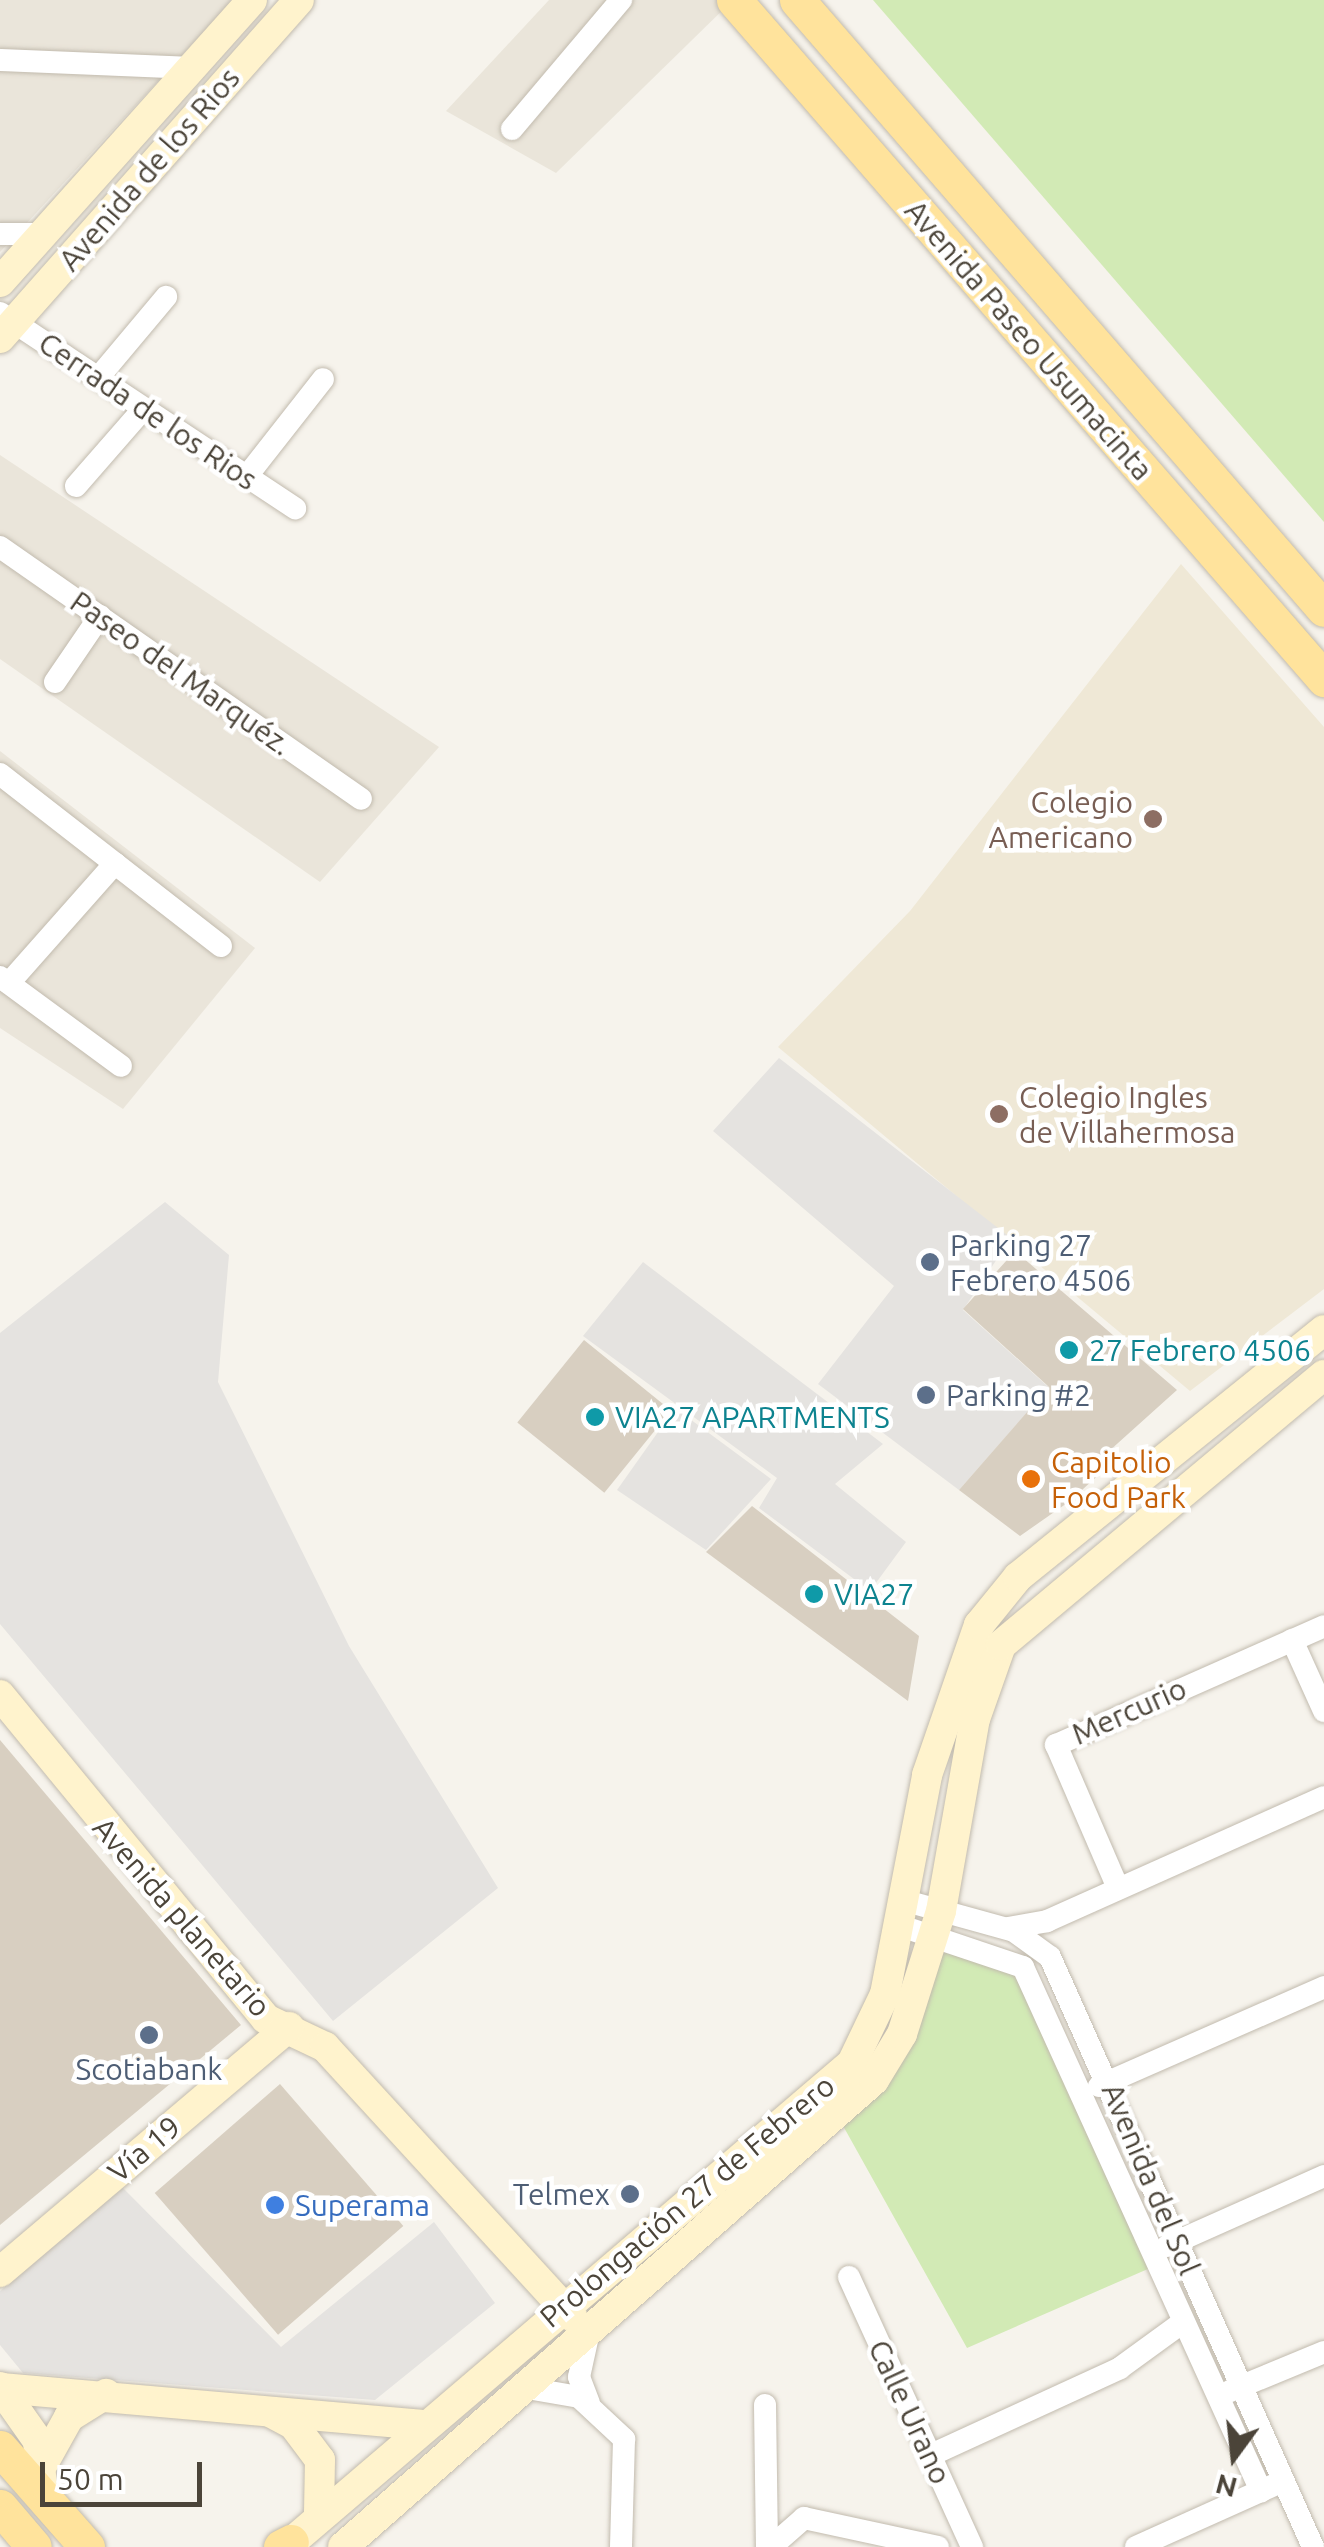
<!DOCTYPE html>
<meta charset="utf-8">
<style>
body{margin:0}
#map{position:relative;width:1324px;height:2547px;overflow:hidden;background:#f6f3ec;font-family:Ubuntu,sans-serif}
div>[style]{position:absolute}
.residential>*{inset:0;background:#eae5da}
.education>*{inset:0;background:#efe8d6}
.green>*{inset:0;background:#d2eab5}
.parking>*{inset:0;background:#e5e3e0}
.building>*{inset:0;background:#d8cfc1;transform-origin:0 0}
.roads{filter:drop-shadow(0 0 2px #c2bbae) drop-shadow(0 0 2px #c2bbae)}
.street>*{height:22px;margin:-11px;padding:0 11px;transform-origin:11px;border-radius:11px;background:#fff}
.secondary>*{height:30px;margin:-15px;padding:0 15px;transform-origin:15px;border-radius:15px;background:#fff3cd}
.primary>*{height:35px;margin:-17.5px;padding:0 17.5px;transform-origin:17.5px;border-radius:17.5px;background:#ffe39c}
.dots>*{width:28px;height:28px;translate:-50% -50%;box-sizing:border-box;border:5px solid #fff;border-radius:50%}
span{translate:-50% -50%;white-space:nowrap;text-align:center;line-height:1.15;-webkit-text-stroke:9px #fff;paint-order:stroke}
.street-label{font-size:30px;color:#4b4439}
.education-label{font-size:30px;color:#785e54}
.right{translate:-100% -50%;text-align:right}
.left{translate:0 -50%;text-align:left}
.service-label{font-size:30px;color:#4e5e75}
.culture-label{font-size:30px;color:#0d838f}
.food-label{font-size:30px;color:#c56008}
.shop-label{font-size:30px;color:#366cbe}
.north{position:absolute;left:1184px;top:2407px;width:100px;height:100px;-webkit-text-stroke:8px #fff;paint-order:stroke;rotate:195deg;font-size:28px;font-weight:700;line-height:40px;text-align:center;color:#4b4439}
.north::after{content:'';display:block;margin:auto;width:35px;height:45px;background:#4b4439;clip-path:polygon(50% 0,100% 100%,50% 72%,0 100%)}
.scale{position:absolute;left:40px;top:2462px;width:162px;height:45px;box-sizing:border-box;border:5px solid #4b4439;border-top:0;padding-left:12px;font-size:30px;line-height:35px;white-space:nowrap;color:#4b4439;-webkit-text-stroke:8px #fff;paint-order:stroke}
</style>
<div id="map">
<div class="residential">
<div style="clip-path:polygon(0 0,233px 0,0 252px)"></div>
<div style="clip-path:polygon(549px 0,733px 0,556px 173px,446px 111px)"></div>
<div style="clip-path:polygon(0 455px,439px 747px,320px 882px,0 659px)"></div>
<div style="clip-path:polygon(0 751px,255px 948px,123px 1109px,0 1028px)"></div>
</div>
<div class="education">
<div style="clip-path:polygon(1181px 564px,1324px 727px,1324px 1289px,1190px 1391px,778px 1047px,910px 911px)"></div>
</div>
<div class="green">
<div style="clip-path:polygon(873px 0,1324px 0,1324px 522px)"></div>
<div style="clip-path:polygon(933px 1935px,1014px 1958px,1157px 2265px,967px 2348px,837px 2115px,860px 2094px)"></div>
</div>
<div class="parking">
<div style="clip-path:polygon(779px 1058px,1011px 1238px,963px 1310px,1118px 1450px,1106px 1468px,1033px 1406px,959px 1490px,818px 1384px,894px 1286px,713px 1131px)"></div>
<div style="clip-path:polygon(165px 1202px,229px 1255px,218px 1382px,349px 1646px,498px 1888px,333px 2021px,0 1624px,0 1333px)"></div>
<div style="clip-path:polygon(643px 1262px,883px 1444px,835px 1484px,906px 1542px,870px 1591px,759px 1508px,777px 1478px,583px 1336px)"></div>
<div style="clip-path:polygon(675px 1408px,771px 1479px,706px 1550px,617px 1490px)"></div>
<div style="clip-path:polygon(122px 2187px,281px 2347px,434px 2222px,495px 2303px,375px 2400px,23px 2373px,0 2345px,0 2291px)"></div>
</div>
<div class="building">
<div style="clip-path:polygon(1015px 1251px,1177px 1390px,1098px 1461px,1106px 1468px,1070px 1501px,1020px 1536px,959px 1490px,1049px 1387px,963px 1309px)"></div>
<div style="left:584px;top:1340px;width:112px;height:106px;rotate:39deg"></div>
<div style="clip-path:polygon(752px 1506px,919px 1636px,908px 1701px,706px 1552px)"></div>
<div style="clip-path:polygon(0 1740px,241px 2025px,0 2225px)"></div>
<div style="left:280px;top:2084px;width:188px;height:166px;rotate:49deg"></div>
</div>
<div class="roads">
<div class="street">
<div style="left:0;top:60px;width:188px;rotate:2.4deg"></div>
<div style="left:512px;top:129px;width:169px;rotate:-49.8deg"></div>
<div style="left:0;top:234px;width:42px"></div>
<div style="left:0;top:313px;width:354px;rotate:33.5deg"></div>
<div style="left:98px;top:378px;width:106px;rotate:-50deg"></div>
<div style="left:247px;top:476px;width:123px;rotate:-51.9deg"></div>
<div style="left:76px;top:486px;width:103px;rotate:-48.9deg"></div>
<div style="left:0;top:547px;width:440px;rotate:34.9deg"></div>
<div style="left:55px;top:682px;width:80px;rotate:-55.7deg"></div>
<div style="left:0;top:774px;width:280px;rotate:37.9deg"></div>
<div style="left:0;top:977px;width:150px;rotate:36.3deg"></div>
<div style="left:9px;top:983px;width:160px;rotate:-48.5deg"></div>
<div style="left:1292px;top:1640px;width:78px;rotate:65.7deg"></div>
<div style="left:1118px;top:1888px;width:156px;rotate:-113.4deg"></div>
<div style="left:1056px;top:1745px;width:293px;rotate:-23.9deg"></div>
<div style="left:906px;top:1901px;width:112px;rotate:15.5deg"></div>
<div style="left:1014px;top:1931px;width:44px;rotate:35.8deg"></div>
<div style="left:1050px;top:1957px;width:646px;rotate:65.97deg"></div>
<div style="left:901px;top:1926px;width:129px;rotate:18.6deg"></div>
<div style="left:1023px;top:1967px;width:576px;rotate:65.57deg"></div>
<div style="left:1008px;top:1928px;width:40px;rotate:-10deg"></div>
<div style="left:1047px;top:1921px;width:303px;rotate:-24.1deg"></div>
<div style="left:1099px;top:2086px;width:246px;rotate:-23.7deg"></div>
<div style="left:1167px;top:2246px;width:172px;rotate:-24deg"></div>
<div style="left:849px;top:2277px;width:297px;rotate:65.5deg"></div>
<div style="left:588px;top:2336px;width:42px;rotate:102.4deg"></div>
<div style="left:579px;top:2377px;width:28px;rotate:69deg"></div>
<div style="left:527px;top:2388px;width:53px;rotate:9.8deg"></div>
<div style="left:579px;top:2397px;width:62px;rotate:43deg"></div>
<div style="left:624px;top:2439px;width:108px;rotate:91.6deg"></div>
<div style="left:1230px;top:2391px;width:102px;rotate:-22.5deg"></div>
<div style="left:765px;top:2405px;width:142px;rotate:89.2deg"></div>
<div style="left:929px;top:2456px;width:210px;rotate:-24.7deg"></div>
<div style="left:1120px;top:2368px;width:78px;rotate:-36.1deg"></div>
<div style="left:771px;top:2547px;width:44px;rotate:-41.3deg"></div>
<div style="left:804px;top:2518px;width:137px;rotate:12.2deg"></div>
<div style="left:1136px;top:2547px;width:151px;rotate:-24.2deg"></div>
</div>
<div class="secondary">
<div style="left:0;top:282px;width:378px;rotate:-48.2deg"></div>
<div style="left:0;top:338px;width:451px;rotate:-48.5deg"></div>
<div style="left:0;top:1695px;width:419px;rotate:50.6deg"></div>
<div style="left:266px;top:2019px;width:65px;rotate:25.4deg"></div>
<div style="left:325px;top:2047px;width:366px;rotate:47.5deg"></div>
<div style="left:0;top:2272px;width:379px;rotate:-40.3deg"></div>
<div style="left:0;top:2387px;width:66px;rotate:54.9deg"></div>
<div style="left:38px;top:2441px;width:57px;rotate:85deg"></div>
<div style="left:1px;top:2388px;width:421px;rotate:5deg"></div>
<div style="left:270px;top:2412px;width:26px;rotate:28deg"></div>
<div style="left:293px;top:2424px;width:45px;rotate:53.1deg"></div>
<div style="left:320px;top:2460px;width:54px;rotate:91.1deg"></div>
<div style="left:44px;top:2462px;width:51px;rotate:-60.9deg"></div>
<div style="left:69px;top:2417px;width:44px;rotate:-31.9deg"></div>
<div style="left:286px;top:2547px;width:745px;rotate:-40.53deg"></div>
<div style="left:852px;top:2063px;width:76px;rotate:-64.4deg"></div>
<div style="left:885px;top:1994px;width:223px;rotate:-79.1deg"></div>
<div style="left:927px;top:1775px;width:159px;rotate:-70.9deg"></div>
<div style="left:979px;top:1625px;width:62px;rotate:-50.9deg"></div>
<div style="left:1018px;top:1577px;width:393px;rotate:-38.9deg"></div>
<div style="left:343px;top:2547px;width:707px;rotate:-41.33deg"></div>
<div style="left:874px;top:2080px;width:54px;rotate:-58.7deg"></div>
<div style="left:902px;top:2034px;width:129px;rotate:-72.4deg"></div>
<div style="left:941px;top:1911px;width:195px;rotate:-80deg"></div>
<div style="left:975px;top:1719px;width:78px;rotate:-70.6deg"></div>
<div style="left:1001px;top:1645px;width:421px;rotate:-39.9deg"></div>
</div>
<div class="primary">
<div style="left:734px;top:0;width:900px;rotate:49.01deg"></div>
<div style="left:797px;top:0;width:805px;rotate:49.13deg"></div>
<div style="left:0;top:2448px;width:132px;rotate:48.7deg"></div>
<div style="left:0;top:2507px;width:52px;rotate:49.6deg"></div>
<div style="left:281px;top:2547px;width:11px;rotate:-27deg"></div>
</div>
</div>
<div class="dots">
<div style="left:1153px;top:819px;background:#8d6e63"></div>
<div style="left:999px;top:1114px;background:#8d6e63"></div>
<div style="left:930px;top:1262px;background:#5c6f8a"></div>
<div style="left:1069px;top:1350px;background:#0f9aa8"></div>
<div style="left:926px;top:1395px;background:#5c6f8a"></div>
<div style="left:595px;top:1417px;background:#0f9aa8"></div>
<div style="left:1031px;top:1479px;background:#e8710a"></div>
<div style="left:814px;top:1594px;background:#0f9aa8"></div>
<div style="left:149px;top:2035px;background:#5c6f8a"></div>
<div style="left:630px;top:2194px;background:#5c6f8a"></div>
<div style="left:275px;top:2205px;background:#3f7fe0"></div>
</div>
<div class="street-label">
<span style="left:149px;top:169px;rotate:-49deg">Avenida de los Rios</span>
<span style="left:1029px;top:340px;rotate:49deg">Avenida Paseo Usumacinta</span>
<span style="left:148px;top:411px;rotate:34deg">Cerrada de los Rios</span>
<span style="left:181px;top:673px;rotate:35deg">Paseo del Marquéz.</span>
<span style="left:1129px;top:1711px;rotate:-24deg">Mercurio</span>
<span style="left:182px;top:1917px;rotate:49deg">Avenida planetario</span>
<span style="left:144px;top:2149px;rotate:-40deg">Vía 19</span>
<span style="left:1151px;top:2179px;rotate:67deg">Avenida del Sol</span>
<span style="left:687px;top:2201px;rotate:-40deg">Prolongación 27 de Febrero</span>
<span style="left:910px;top:2412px;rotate:65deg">Calle Urano</span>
</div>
<div class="education-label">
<span class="right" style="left:1133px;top:819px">Colegio<br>Americano</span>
<span class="left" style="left:1019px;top:1114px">Colegio Ingles<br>de Villahermosa</span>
</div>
<div class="service-label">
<span class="left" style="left:950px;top:1262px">Parking 27<br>Febrero 4506</span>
<span class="left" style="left:946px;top:1395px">Parking #2</span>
<span style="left:149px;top:2069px">Scotiabank</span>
<span class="right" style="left:610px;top:2194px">Telmex</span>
</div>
<div class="culture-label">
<span class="left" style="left:1089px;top:1350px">27 Febrero 4506</span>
<span class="left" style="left:615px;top:1417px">VIA27 APARTMENTS</span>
<span class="left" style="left:834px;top:1594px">VIA27</span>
</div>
<div class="food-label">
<span class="left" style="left:1051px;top:1479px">Capitolio<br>Food Park</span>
</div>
<div class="shop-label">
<span class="left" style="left:295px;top:2205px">Superama</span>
</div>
<div class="north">N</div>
<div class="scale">50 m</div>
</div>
